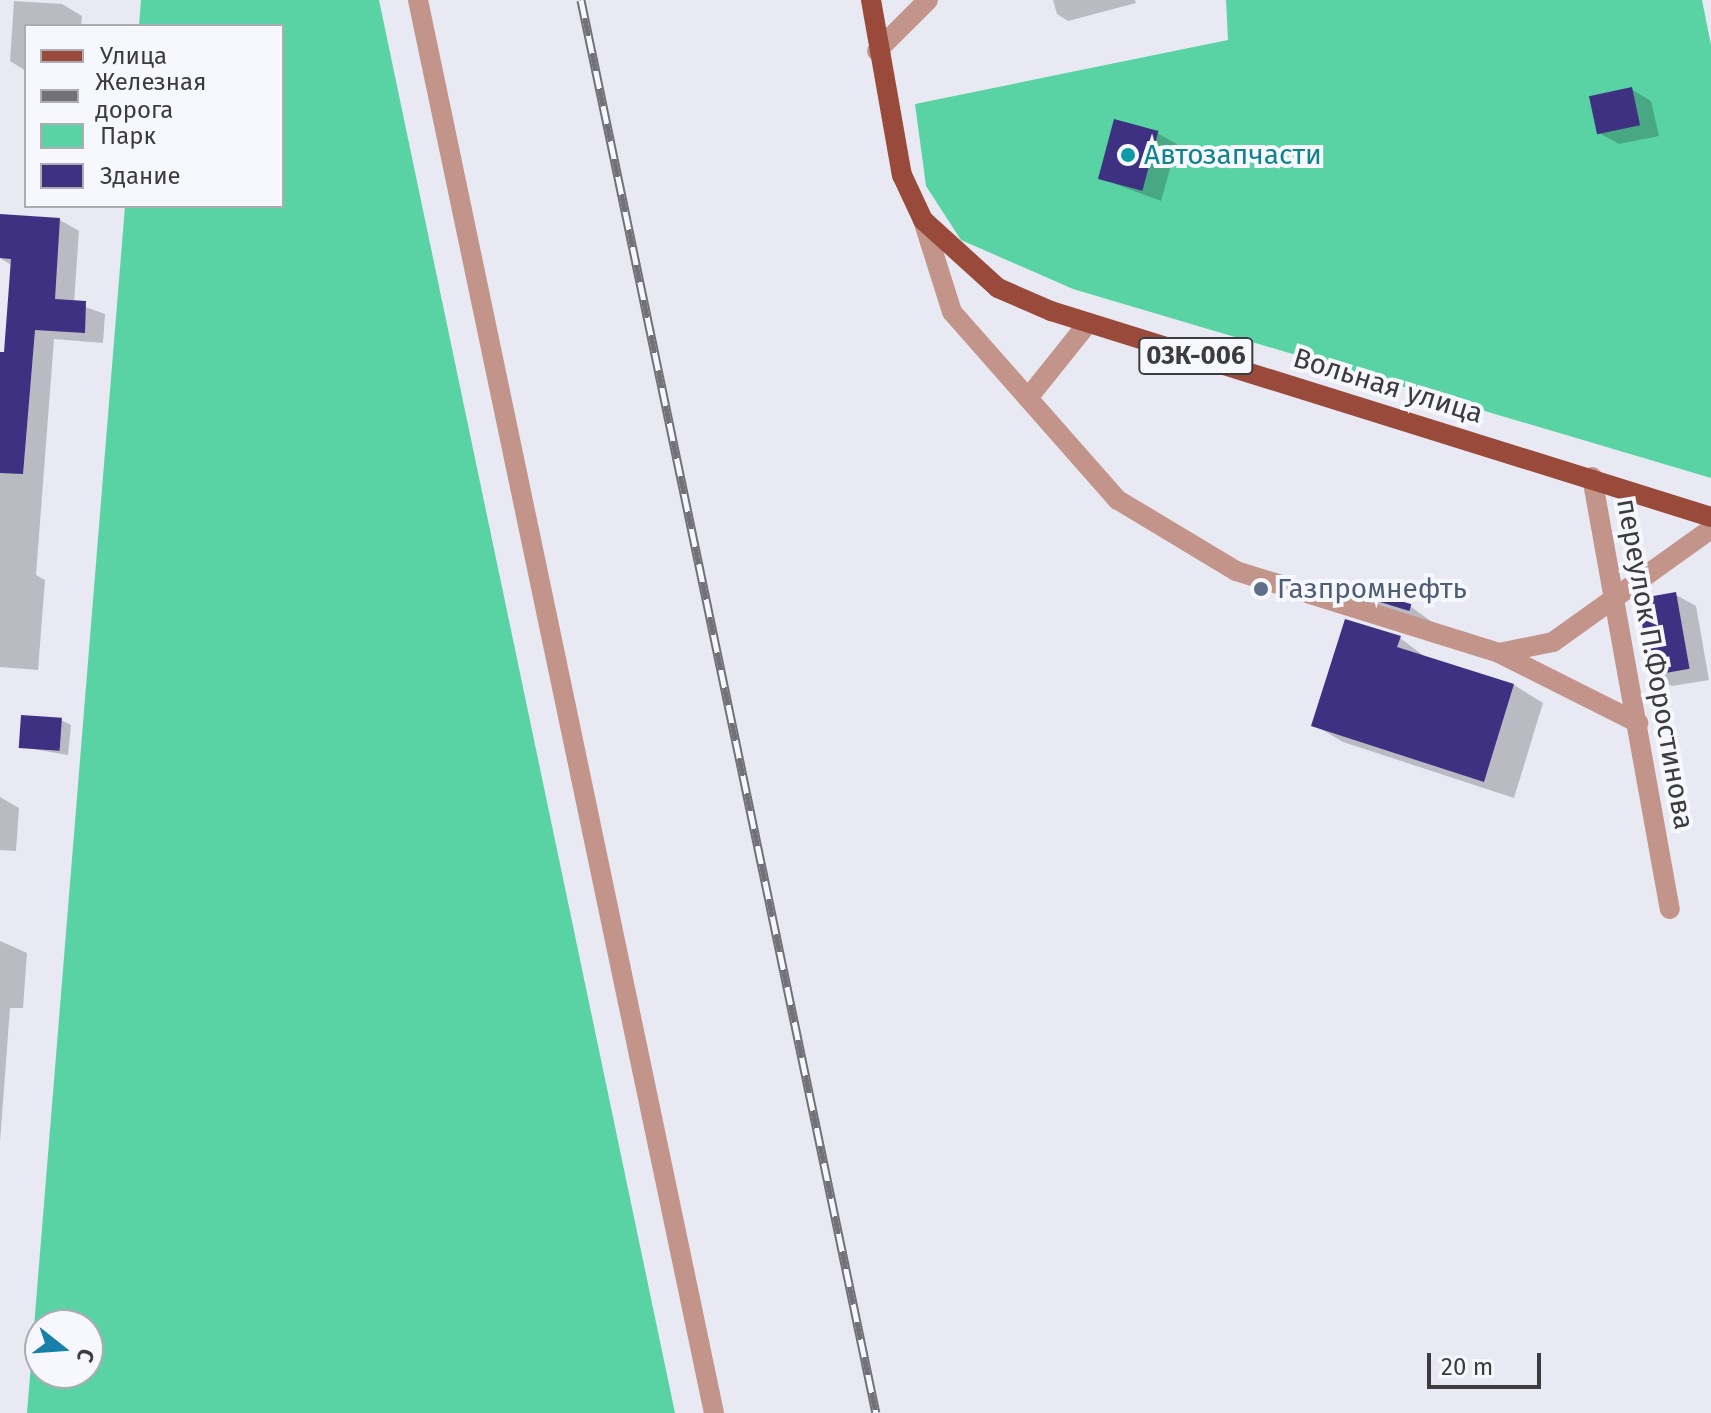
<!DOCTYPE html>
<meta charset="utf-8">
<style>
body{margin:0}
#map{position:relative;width:1711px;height:1413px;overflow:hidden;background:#e9e9f4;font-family:"Fira Sans",sans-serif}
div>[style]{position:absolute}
.green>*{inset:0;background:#5ad3a4}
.shadow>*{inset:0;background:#0003}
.building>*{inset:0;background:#3f3182;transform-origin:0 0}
.service>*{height:20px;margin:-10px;padding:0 10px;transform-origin:10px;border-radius:10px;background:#c3958a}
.minor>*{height:20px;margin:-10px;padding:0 10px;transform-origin:10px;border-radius:10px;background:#c3958a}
.primary>*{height:20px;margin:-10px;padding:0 10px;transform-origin:10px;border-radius:10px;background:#9a4a3a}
.rail>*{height:9px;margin-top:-4.5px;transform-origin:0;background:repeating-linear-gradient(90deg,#f7f7fe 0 18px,#717177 0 36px);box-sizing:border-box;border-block:2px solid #717177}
.dots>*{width:22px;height:22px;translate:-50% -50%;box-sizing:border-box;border:4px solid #f7f7fe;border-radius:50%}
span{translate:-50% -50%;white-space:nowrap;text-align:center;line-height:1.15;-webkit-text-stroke:8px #f7f7fe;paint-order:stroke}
.shield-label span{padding:2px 6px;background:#f7f7fe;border:2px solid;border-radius:6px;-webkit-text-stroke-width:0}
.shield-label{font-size:26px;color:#3c3c40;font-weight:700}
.culture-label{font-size:28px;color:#0d838f}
.left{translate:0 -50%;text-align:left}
.street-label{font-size:28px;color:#3c3c40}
.service-label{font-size:28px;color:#4e5e75}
.legend{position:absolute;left:24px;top:24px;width:260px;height:184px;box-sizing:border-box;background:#f7f7fe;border:2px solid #acacb2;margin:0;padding:10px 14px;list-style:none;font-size:24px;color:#3c3c40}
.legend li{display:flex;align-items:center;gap:16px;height:40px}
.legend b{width:40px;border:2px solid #acacb2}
.north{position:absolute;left:24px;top:1309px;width:80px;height:80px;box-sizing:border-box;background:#f7f7fe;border:2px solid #acacb2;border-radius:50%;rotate:107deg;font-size:22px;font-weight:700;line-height:32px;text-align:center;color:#3c3c40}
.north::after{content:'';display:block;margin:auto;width:28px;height:36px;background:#1980aa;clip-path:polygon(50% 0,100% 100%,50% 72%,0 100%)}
.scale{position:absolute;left:1427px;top:1353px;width:114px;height:36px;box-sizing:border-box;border:4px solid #3c3c40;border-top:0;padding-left:10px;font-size:24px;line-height:28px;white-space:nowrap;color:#3c3c40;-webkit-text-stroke:6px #f7f7fe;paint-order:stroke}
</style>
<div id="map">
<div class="green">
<div style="clip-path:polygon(evenodd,141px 0,379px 0,675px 1413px,27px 1413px,125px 206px,282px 206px,282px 26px,139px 26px,141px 0,40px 1325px,88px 1325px,88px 1373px,40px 1373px,40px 1325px)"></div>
<div style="clip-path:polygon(1226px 0,1702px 0,1711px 45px,1711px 478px,1073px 289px,961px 240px,926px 186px,915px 104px,1228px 40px)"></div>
</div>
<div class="shadow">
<div style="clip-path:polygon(1053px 0,1135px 0,1136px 3px,1068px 21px,1057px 14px)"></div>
<div style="clip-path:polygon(14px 1px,62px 4px,82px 16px,81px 26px,26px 26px,26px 71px,10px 61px)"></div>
<div style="clip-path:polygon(1631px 89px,1651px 101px,1659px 136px,1619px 144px,1599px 133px)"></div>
<div style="clip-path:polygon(1157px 133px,1177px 144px,1161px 201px,1099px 178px)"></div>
<div style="clip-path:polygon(0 216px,60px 220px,79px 231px,74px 303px,105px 314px,103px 343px,54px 339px,36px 575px,45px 580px,38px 670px,0 667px,0 354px,6px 355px,13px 266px,0 258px)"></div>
<div style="clip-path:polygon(1355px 593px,1410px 606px,1439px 627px,1385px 610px)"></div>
<div style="clip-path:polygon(1676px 595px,1696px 606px,1709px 680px,1672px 686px,1652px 675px)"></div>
<div style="clip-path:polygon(1400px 638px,1428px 659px,1514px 685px,1543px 703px,1514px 798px,1343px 742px,1314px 725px)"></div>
<div style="clip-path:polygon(61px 720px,71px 725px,68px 755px,21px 747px)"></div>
<div style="clip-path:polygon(0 797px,19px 808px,16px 851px,0 850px)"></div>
<div style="clip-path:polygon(0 941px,27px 953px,23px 1008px,10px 1008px,0 1142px)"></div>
</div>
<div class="building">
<div style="left:1632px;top:87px;width:39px;height:44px;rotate:78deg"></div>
<div style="left:1114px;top:119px;width:46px;height:62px;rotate:15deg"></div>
<div style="clip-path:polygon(0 214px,60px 218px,55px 299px,86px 301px,85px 333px,35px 330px,23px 474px,0 473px,0 352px,4px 352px,11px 259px,0 258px)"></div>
<div style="left:1355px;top:587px;width:59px;height:7px;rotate:17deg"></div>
<div style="left:1676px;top:592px;width:78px;height:39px;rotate:80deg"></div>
<div style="clip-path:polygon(1345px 619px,1401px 636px,1397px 647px,1514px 684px,1484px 782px,1311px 726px)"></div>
<div style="left:21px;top:715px;width:41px;height:33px;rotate:4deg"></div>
</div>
<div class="service">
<div style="left:877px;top:51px;width:72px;rotate:-45deg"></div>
<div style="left:923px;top:220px;width:96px;rotate:72.5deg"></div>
<div style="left:952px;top:312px;width:251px;rotate:48.6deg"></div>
<div style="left:1118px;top:500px;width:138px;rotate:31deg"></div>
<div style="left:1236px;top:571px;width:275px;rotate:17.3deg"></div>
<div style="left:1499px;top:653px;width:55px;rotate:-11.5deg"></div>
<div style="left:1553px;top:642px;width:194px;rotate:-35.6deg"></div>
<div style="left:1028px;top:398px;width:96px;rotate:-51.3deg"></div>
<div style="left:1592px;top:477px;width:439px;rotate:79.8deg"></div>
<div style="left:1499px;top:653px;width:156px;rotate:26.7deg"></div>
</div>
<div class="minor">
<div style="left:418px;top:0;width:1444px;rotate:78.17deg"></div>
</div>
<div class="primary">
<div style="left:871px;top:0;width:178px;rotate:80deg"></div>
<div style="left:902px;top:175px;width:50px;rotate:65deg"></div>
<div style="left:923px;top:220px;width:101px;rotate:42.2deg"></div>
<div style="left:998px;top:288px;width:58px;rotate:23.5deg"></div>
<div style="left:1051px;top:311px;width:691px;rotate:17.33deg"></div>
</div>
<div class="rail">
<div style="left:581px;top:0;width:1443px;rotate:78.21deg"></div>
</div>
<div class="dots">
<div style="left:1128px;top:155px;background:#0f9aa8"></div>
<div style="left:1261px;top:589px;background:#5c6f8a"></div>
</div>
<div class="shield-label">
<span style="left:1196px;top:356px">03К-006</span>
</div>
<div class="culture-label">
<span class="left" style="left:1144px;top:155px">Автозапчасти</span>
</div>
<div class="street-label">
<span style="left:1388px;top:386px;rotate:17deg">Вольная улица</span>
<span style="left:1655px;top:664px;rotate:80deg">переулок П.Форостинова</span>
</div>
<div class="service-label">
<span class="left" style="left:1277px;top:589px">Газпромнефть</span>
</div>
<ul class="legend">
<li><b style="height:10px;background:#9a4a3a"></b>Улица</li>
<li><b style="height:10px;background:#717177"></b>Железная дорога</li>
<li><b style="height:22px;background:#5ad3a4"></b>Парк</li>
<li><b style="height:22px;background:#3f3182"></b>Здание</li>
</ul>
<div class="north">С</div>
<div class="scale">20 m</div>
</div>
